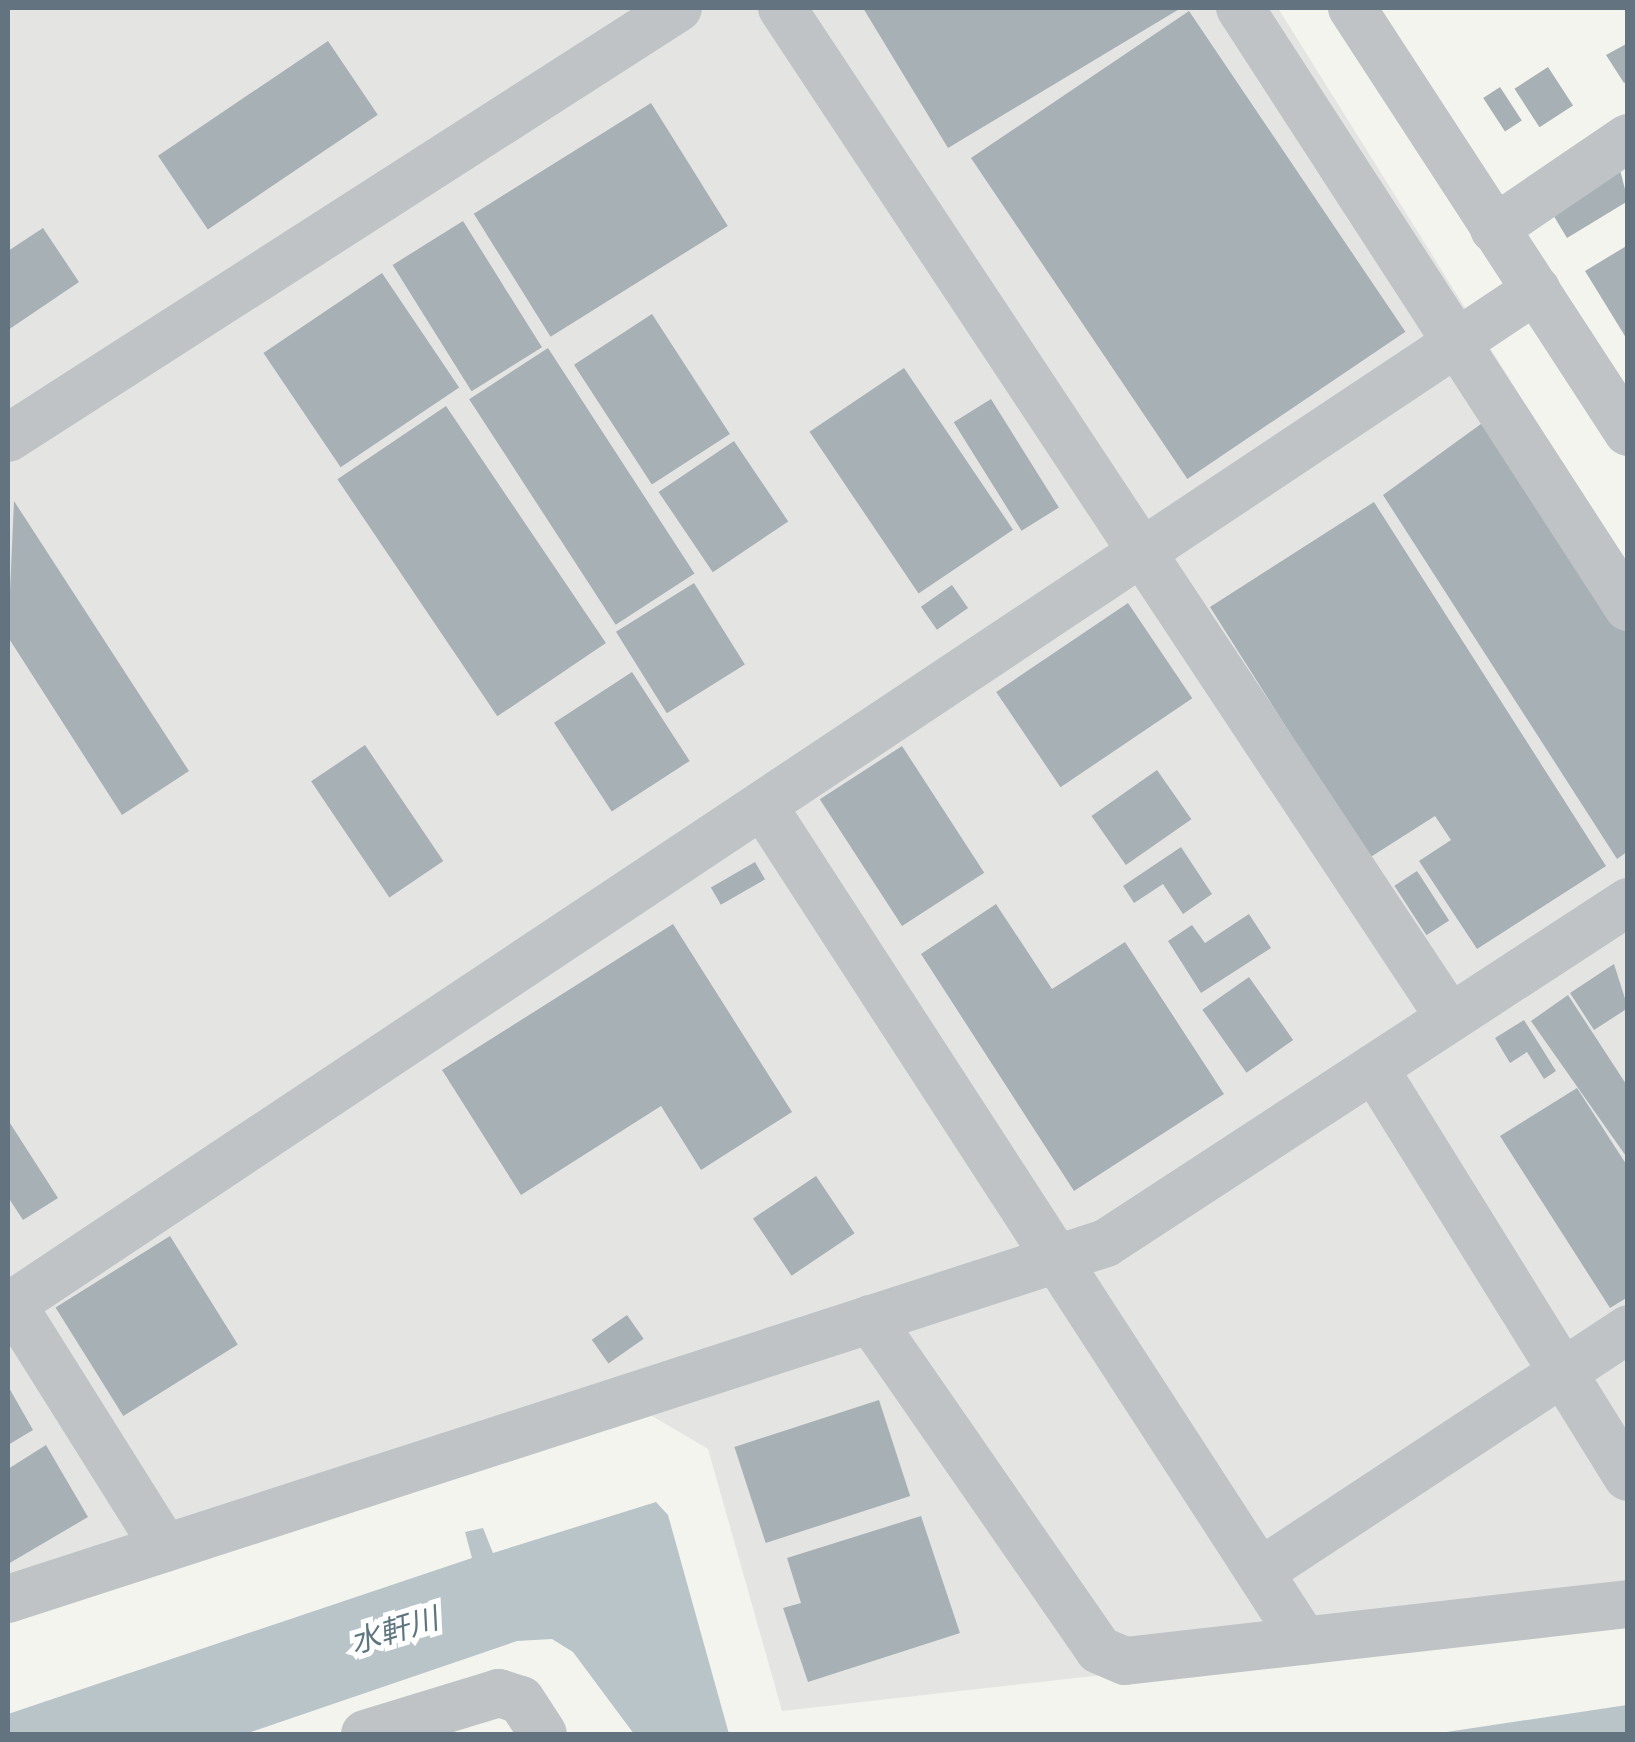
<!DOCTYPE html>
<meta charset="utf-8">
<style>
body{margin:0}
#map{position:relative;width:1635px;height:1742px;overflow:hidden;background:#f4f4ef;font-family:"Archivo Narrow","Noto Sans JP",sans-serif}
div>[style]{position:absolute}
.built>*{inset:0;background:#e4e5e3}
.water>*{inset:0;background:#b9c4c9}
.building>*{inset:0;background:#a7b0b4;transform-origin:0 0}
.minor>*{height:48px;margin:-24px;padding:0 24px;transform-origin:24px;border-radius:24px;background:#bfc3c6}
span{translate:-50% -50%;white-space:nowrap;text-align:center;line-height:1.15;-webkit-text-stroke:10px #fff;paint-order:stroke}
.water-label{font-size:30px;color:#5f767f;font-style:italic}
.frame{position:absolute;inset:0;border:10px solid #637480;pointer-events:none}
</style>
<div id="map">
<div class="built">
<div style="clip-path:polygon(8px 8px,1278px 8px,1627px 567px,1627px 1616px,782px 1711px,708px 1449px,652px 1416px,8px 1613px)"></div>
</div>
<div class="water">
<div style="clip-path:polygon(656px 1502px,668px 1515px,729px 1734px,634px 1734px,573px 1652px,552px 1639px,517px 1641px,245px 1734px,8px 1734px,8px 1714px,472px 1558px,465px 1532px,483px 1528px,493px 1553px)"></div>
<div style="clip-path:polygon(1627px 1705px,1627px 1734px,1433px 1734px)"></div>
</div>
<div class="building">
<div style="clip-path:polygon(863px 8px,1181px 8px,948px 148px)"></div>
<div style="left:1189px;top:11px;width:387px;height:263px;rotate:56deg"></div>
<div style="left:328px;top:41px;width:89px;height:205px;rotate:56deg"></div>
<div style="clip-path:polygon(1628px 43px,1628px 81px,1624px 83px,1606px 55px)"></div>
<div style="left:1548px;top:67px;width:46px;height:40px;rotate:57deg"></div>
<div style="left:1500px;top:87px;width:40px;height:20px;rotate:57deg"></div>
<div style="left:651px;top:103px;width:145px;height:209px;rotate:58deg"></div>
<div style="clip-path:polygon(1617px 158px,1628px 201px,1567px 238px,1546px 203px)"></div>
<div style="left:463px;top:221px;width:149px;height:83px;rotate:58deg"></div>
<div style="clip-path:polygon(43px 228px,79px 282px,8px 330px,8px 251px)"></div>
<div style="clip-path:polygon(1628px 245px,1628px 341px,1585px 271px)"></div>
<div style="left:382px;top:273px;width:138px;height:143px;rotate:56deg"></div>
<div style="left:652px;top:314px;width:143px;height:93px;rotate:57deg"></div>
<div style="left:548px;top:348px;width:269px;height:94px;rotate:57deg"></div>
<div style="left:904px;top:368px;width:195px;height:114px;rotate:56deg"></div>
<div style="left:991px;top:399px;width:128px;height:44px;rotate:58deg"></div>
<div style="left:446px;top:406px;width:286px;height:131px;rotate:56deg"></div>
<div style="clip-path:polygon(1492px 416px,1628px 628px,1628px 851px,1617px 859px,1383px 495px)"></div>
<div style="left:734px;top:441px;width:97px;height:91px;rotate:56deg"></div>
<div style="clip-path:polygon(14px 501px,189px 771px,122px 815px,8px 637px)"></div>
<div style="clip-path:polygon(1374px 502px,1606px 866px,1477px 949px,1419px 861px,1451px 840px,1435px 816px,1369px 858px,1210px 607px)"></div>
<div style="left:694px;top:583px;width:96px;height:92px;rotate:58deg"></div>
<div style="left:952px;top:585px;width:28px;height:38px;rotate:55deg"></div>
<div style="left:1128px;top:603px;width:115px;height:159px;rotate:56deg"></div>
<div style="left:632px;top:672px;width:106px;height:93px;rotate:57deg"></div>
<div style="left:365px;top:745px;width:140px;height:65px;rotate:56deg"></div>
<div style="left:902px;top:746px;width:151px;height:98px;rotate:57deg"></div>
<div style="left:1157px;top:770px;width:60px;height:80px;rotate:55deg"></div>
<div style="clip-path:polygon(1181px 847px,1212px 894px,1183px 914px,1163px 884px,1134px 903px,1123px 886px)"></div>
<div style="left:755px;top:862px;width:20px;height:51px;rotate:60deg"></div>
<div style="left:1417px;top:871px;width:59px;height:27px;rotate:57deg"></div>
<div style="clip-path:polygon(996px 904px,1052px 989px,1125px 942px,1224px 1094px,1074px 1191px,921px 954px)"></div>
<div style="clip-path:polygon(1249px 914px,1271px 948px,1201px 993px,1168px 941px,1192px 925px,1205px 943px)"></div>
<div style="clip-path:polygon(673px 924px,792px 1112px,701px 1170px,661px 1106px,521px 1195px,442px 1070px)"></div>
<div style="clip-path:polygon(1614px 964px,1628px 1008px,1594px 1030px,1570px 993px)"></div>
<div style="left:1249px;top:977px;width:77px;height:57px;rotate:55deg"></div>
<div style="clip-path:polygon(1568px 995px,1628px 1087px,1628px 1159px,1531px 1021px)"></div>
<div style="clip-path:polygon(1524px 1020px,1556px 1071px,1544px 1079px,1527px 1052px,1510px 1063px,1495px 1038px)"></div>
<div style="clip-path:polygon(1577px 1088px,1628px 1167px,1628px 1297px,1610px 1308px,1500px 1136px)"></div>
<div style="clip-path:polygon(8px 1120px,58px 1198px,23px 1220px,8px 1197px)"></div>
<div style="left:816px;top:1176px;width:69px;height:76px;rotate:56deg"></div>
<div style="left:170px;top:1236px;width:128px;height:135px;rotate:58deg"></div>
<div style="left:627px;top:1315px;width:29px;height:43px;rotate:55deg"></div>
<div style="clip-path:polygon(8px 1386px,33px 1430px,8px 1445px)"></div>
<div style="left:879px;top:1400px;width:101px;height:152px;rotate:72deg"></div>
<div style="clip-path:polygon(46px 1445px,88px 1517px,8px 1564px,8px 1469px)"></div>
<div style="clip-path:polygon(921px 1516px,960px 1633px,808px 1682px,783px 1608px,801px 1603px,787px 1558px)"></div>
</div>
<div class="minor">
<div style="left:782px;top:8px;width:1211px;rotate:56.52deg"></div>
<div style="left:1240px;top:8px;width:714px;rotate:57.07deg"></div>
<div style="left:1352px;top:8px;width:506px;rotate:56.94deg"></div>
<div style="left:1494px;top:229px;width:162px;rotate:-34.2deg"></div>
<div style="left:8px;top:438px;width:796px;rotate:-32.69deg"></div>
<div style="left:765px;top:809px;width:991px;rotate:57.06deg"></div>
<div style="left:1374px;top:1068px;width:481px;rotate:58.2deg"></div>
<div style="left:12px;top:1304px;width:288px;rotate:57.9deg"></div>
<div style="left:8px;top:1307px;width:1836px;rotate:-33.65deg"></div>
<div style="left:870px;top:1319px;width:402px;rotate:55.3deg"></div>
<div style="left:1099px;top:1650px;width:28px;rotate:23deg"></div>
<div style="left:1125px;top:1661px;width:506px;rotate:-6.47deg"></div>
<div style="left:1260px;top:1572px;width:441px;rotate:-33.4deg"></div>
<div style="left:8px;top:1599px;width:1154px;rotate:-17.96deg"></div>
<div style="left:1106px;top:1243px;width:624px;rotate:-33.15deg"></div>
<div style="left:365px;top:1734px;width:140px;rotate:-17deg"></div>
<div style="left:499px;top:1693px;width:23px;rotate:18deg"></div>
<div style="left:521px;top:1700px;width:40px;rotate:57.1deg"></div>
</div>
<div class="water-label">
<span style="left:394px;top:1630px;rotate:-17deg">水軒川</span>
</div>
<div class="frame"></div>
</div>
